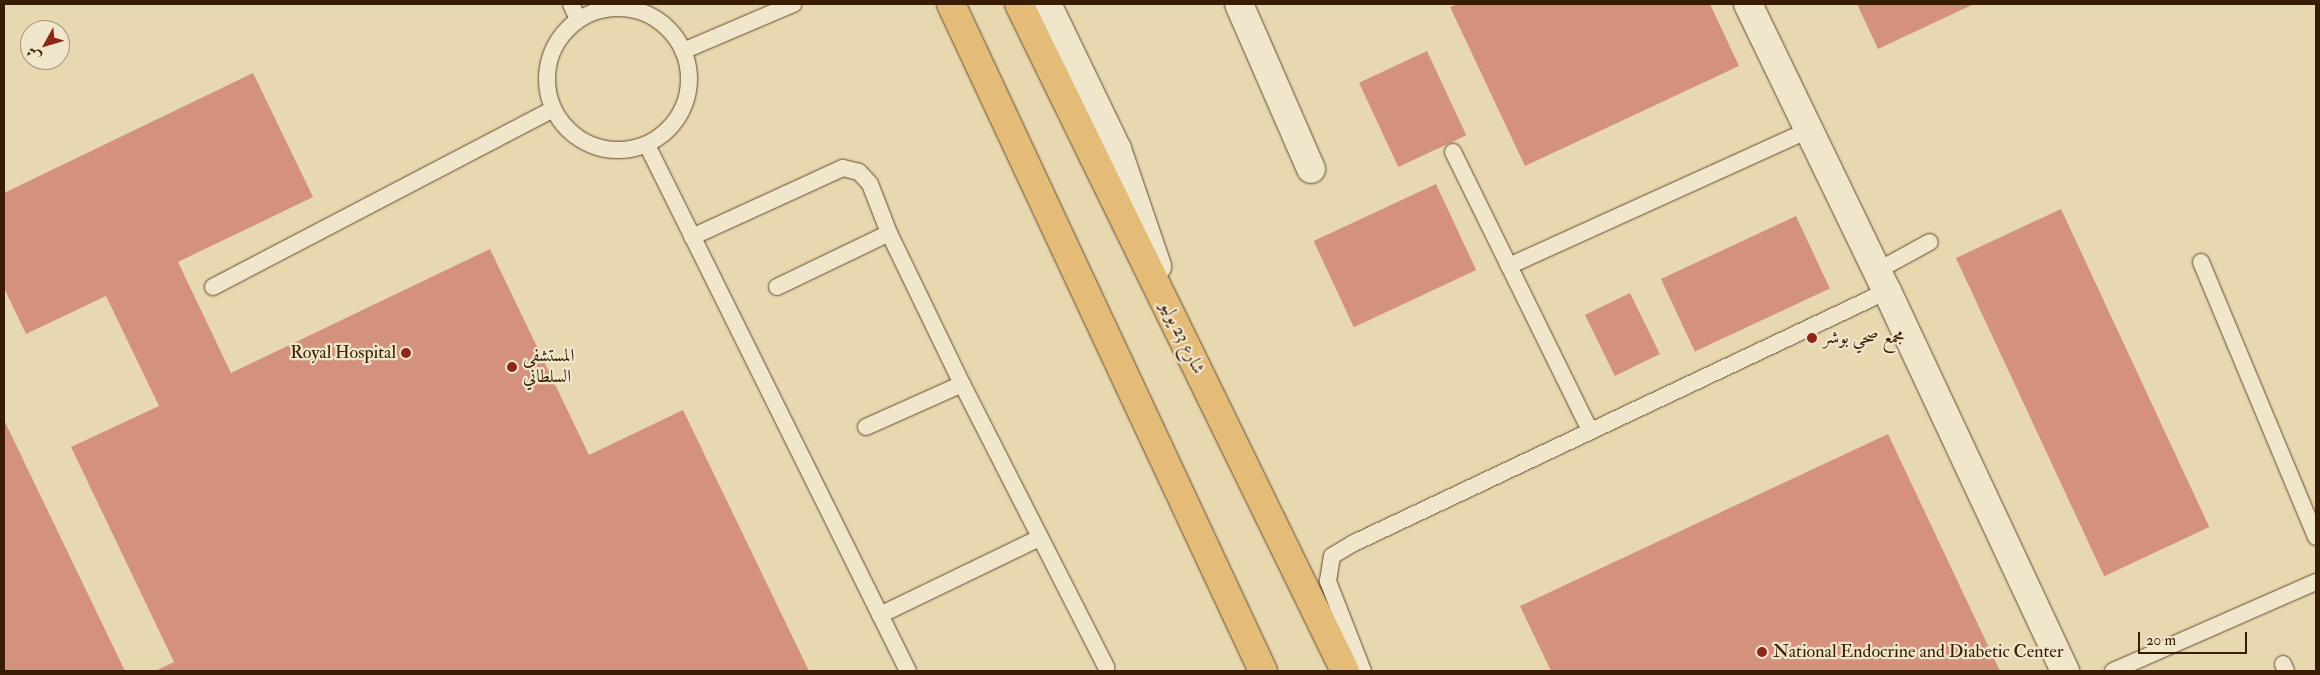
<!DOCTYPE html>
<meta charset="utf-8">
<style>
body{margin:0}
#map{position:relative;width:2320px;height:675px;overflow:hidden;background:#e8d8b0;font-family:"IM FELL Double Pica",Amiri,serif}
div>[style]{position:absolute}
.building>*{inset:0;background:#d4927c;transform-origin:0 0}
.roads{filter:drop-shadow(0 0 1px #644b2e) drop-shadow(0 0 1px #644b2e)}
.lane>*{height:16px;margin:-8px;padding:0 8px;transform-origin:8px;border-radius:8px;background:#f0e6cc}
.lane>.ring{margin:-8px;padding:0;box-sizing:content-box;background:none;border:16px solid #f0e6cc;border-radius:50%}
.street>*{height:28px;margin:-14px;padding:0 14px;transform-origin:14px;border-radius:14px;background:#f0e6cc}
.primary>*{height:28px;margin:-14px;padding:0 14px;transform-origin:14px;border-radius:14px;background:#e4bc78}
.dots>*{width:14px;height:14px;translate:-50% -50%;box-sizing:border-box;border:2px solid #f0e6cc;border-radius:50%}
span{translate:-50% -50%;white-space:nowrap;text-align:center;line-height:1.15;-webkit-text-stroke:4.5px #f0e6cc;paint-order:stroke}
.street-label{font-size:18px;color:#381c03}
.poi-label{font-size:18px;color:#381c03}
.left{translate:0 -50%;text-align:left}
.right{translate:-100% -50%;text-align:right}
.frame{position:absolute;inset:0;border:5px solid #381c03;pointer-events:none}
.north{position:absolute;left:20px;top:20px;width:50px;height:50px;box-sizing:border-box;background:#f0e6cc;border:1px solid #a6957c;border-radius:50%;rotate:231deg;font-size:14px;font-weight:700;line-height:20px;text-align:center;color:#381c03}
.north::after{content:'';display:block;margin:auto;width:18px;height:22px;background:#8f2418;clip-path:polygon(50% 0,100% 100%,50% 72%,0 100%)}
.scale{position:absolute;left:2138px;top:632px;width:109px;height:22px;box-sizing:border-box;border:2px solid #381c03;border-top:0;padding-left:6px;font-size:15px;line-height:18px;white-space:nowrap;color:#381c03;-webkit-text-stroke:4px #f0e6cc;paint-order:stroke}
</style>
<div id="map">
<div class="building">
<div style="clip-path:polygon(1458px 4px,1710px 4px,1739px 66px,1525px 166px,1450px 7px)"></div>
<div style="clip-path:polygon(1857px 4px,1974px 4px,1878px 49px)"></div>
<div style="left:1427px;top:51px;width:93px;height:75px;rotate:65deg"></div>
<div style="clip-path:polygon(253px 73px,313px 197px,178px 262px,231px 373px,490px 249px,589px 455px,683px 410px,809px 671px,155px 671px,174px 662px,71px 447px,159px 406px,106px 296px,26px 334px,4px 288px,4px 193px)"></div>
<div style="left:1436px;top:184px;width:95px;height:135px;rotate:65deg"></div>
<div style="left:2061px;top:209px;width:351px;height:116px;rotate:65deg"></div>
<div style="left:1796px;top:216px;width:80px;height:149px;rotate:65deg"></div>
<div style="left:1630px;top:293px;width:68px;height:50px;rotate:64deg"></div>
<div style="clip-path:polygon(4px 420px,125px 671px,4px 671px)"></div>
<div style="clip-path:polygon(1888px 434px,2000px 671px,1551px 671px,1520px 606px)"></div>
</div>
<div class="roads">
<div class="lane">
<div style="left:571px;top:4px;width:17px;rotate:65deg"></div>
<div class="ring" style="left:547px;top:8px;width:126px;height:126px"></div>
<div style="left:683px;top:51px;width:120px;rotate:-23.1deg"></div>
<div style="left:647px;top:145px;width:587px;rotate:63.61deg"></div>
<div style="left:1453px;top:152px;width:311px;rotate:63.8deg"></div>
<div style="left:692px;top:237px;width:166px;rotate:-24.6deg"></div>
<div style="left:843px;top:168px;width:16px;rotate:14deg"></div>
<div style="left:859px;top:172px;width:16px;rotate:47deg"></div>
<div style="left:870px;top:184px;width:53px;rotate:68.8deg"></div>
<div style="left:889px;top:233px;width:168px;rotate:64.2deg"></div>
<div style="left:962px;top:384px;width:318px;rotate:63deg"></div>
<div style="left:2201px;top:262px;width:298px;rotate:67.3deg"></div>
<div style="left:1509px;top:266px;width:329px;rotate:-24.4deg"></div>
<div style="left:1877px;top:271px;width:60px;rotate:-28.7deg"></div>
<div style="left:213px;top:287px;width:384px;rotate:-27.6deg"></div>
<div style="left:777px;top:287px;width:124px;rotate:-25.7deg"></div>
<div style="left:866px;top:427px;width:105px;rotate:-24.1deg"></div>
<div style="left:880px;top:615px;width:177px;rotate:-25.8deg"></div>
<div style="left:2283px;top:664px;width:8px;rotate:67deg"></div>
<div style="left:1363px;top:671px;width:97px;rotate:-111.3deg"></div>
<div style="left:1328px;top:581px;width:25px;rotate:-81deg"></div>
<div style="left:1332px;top:556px;width:26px;rotate:-31deg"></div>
<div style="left:1354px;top:543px;width:590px;rotate:-25.3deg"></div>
<div style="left:2113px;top:671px;width:222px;rotate:-23.7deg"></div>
</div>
<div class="street">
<div style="left:1047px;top:4px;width:161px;rotate:64.2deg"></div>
<div style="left:1117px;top:149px;width:124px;rotate:71.1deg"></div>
<div style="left:1239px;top:4px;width:180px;rotate:66.4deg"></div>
<div style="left:1748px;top:4px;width:319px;rotate:64.2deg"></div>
<div style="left:1887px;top:291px;width:420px;rotate:64.9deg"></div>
</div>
<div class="primary">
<div style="left:951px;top:4px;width:736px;rotate:64.93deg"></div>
<div style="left:1019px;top:4px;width:742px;rotate:63.95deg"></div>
</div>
</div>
<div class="dots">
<div style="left:1812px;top:338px;background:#8f2418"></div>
<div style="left:406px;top:353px;background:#8f2418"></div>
<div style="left:512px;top:367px;background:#8f2418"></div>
<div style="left:1762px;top:652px;background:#8f2418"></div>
</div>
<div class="street-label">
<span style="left:1182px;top:338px;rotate:64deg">شارع 23 يوليو</span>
</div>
<div class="poi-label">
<span class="left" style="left:1823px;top:338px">مجمع صحي بوشر</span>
<span class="right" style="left:396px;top:353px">Royal Hospital</span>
<span class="left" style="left:523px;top:367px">المستشفى<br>السلطاني</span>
<span class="left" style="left:1773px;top:652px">National Endocrine and Diabetic Center</span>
</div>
<div class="frame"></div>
<div class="north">ش</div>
<div class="scale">20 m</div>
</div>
